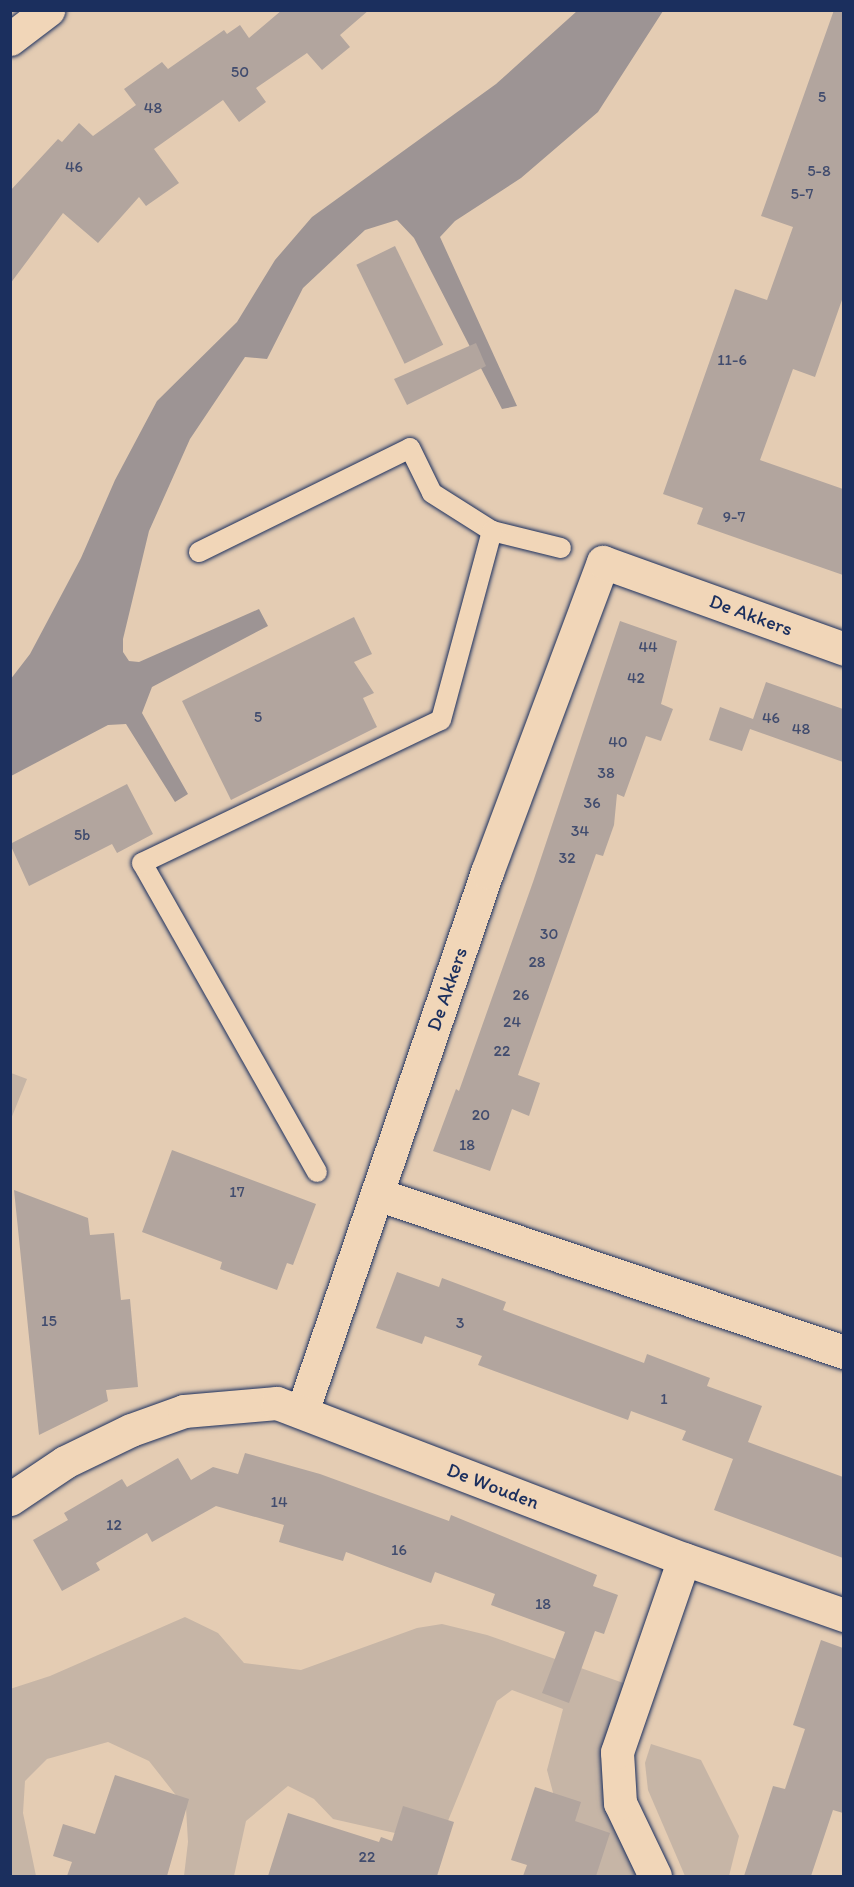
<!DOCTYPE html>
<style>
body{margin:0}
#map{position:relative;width:854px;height:1887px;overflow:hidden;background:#e4ccb3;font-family:Itim,sans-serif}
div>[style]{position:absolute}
.green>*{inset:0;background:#c6b5a6}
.water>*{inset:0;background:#9d9494}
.building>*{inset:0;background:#b2a59e;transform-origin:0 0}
.roads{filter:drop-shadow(0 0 2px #1b2f5e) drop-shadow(0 0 2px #1b2f5e)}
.lane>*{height:20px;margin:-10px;padding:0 10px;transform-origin:10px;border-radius:10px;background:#f1d6b8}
.street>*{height:33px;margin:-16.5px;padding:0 16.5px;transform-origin:16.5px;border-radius:16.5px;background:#f1d6b8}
span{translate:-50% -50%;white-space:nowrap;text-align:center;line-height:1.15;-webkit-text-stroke:4.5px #f1d6b8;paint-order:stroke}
.number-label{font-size:16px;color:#414c6e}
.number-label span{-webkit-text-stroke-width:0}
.street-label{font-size:20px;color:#1b2f5e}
.frame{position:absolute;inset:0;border:12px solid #1b2f5e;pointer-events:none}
</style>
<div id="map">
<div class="green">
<div style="clip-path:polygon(11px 1073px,27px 1079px,11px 1119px,10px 1073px)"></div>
<div style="clip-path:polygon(185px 1617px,218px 1633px,244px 1663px,301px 1670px,417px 1628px,442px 1624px,487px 1635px,632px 1686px,610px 1733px,644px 1876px,587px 1876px,555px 1800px,547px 1770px,563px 1709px,512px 1690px,497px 1701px,443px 1833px,426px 1840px,333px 1819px,314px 1799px,288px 1786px,246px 1821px,234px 1876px,184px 1876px,188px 1842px,186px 1808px,149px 1761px,108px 1742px,47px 1759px,25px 1781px,23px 1813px,36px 1876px,11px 1876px,10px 1689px,50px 1676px)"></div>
<div style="clip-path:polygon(651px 1744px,701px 1760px,739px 1836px,729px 1876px,685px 1876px,648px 1790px,645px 1763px)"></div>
</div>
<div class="water">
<div style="clip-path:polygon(577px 11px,663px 11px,598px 112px,521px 178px,455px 221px,440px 237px,517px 406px,502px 409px,414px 238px,397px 220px,365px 230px,303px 288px,267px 359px,245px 357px,190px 439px,149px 531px,123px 639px,123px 652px,129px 661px,139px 662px,259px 609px,268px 626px,152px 687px,142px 713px,188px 794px,175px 802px,126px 724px,108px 725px,11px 776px,10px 680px,30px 654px,81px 558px,115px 480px,157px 401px,237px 322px,275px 260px,312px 217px,496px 84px)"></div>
</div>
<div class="building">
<div style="clip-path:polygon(282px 10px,369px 10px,340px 35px,350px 47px,322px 70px,307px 53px,256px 88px,266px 102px,239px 122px,223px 100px,154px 149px,179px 183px,146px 206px,139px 197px,98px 243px,63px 213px,10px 284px,10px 191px,58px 139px,62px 142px,79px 123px,93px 136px,136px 105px,124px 89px,162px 62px,168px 69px,224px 30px,227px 34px,240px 25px,249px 38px)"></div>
<div style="clip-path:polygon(834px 10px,843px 10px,843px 297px,815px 377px,793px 369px,760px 460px,843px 489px,843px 575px,697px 524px,703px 508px,663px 494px,735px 289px,767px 300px,793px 227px,761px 216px)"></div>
<div style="left:395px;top:246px;width:110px;height:43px;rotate:64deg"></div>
<div style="clip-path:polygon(476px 343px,486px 366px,407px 405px,394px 379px)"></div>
<div style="clip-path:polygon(354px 617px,372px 654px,354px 662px,374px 693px,363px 698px,377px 727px,231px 800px,182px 701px)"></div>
<div style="clip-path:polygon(620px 621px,677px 641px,661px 704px,673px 709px,661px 741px,646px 736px,624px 797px,617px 794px,614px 825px,603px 856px,596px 854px,518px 1075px,540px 1083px,529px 1116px,512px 1109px,490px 1171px,433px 1151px,456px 1089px,459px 1091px,533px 882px)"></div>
<div style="clip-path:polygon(766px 682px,843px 709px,843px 762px,750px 729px,742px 751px,709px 740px,720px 707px,753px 719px)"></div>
<div style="clip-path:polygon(127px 784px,153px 834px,117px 853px,112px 844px,29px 886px,10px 844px)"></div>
<div style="clip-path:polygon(172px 1150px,316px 1204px,293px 1265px,287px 1263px,277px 1290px,220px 1269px,222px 1262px,142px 1232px)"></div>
<div style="clip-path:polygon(14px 1190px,88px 1218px,90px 1235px,114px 1233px,121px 1300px,130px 1299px,138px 1387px,106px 1390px,108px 1401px,39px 1435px)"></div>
<div style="clip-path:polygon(397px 1272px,439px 1287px,442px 1278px,506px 1302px,503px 1310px,644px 1363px,647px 1354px,710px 1378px,707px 1386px,762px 1406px,748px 1442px,843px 1477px,843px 1558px,714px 1510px,733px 1459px,682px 1440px,686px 1431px,631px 1411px,628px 1420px,478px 1365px,482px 1356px,425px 1336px,422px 1344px,376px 1328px)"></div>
<div style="clip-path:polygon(245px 1453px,320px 1474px,449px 1521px,451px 1515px,597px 1575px,593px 1586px,618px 1595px,604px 1634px,595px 1631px,569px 1703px,542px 1693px,565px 1632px,491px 1605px,495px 1594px,435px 1572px,431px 1583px,346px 1552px,343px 1561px,279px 1542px,284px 1525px,216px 1506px,152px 1542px,147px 1533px,96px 1563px,100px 1570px,62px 1591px,33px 1540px,68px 1520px,64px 1513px,122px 1479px,127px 1487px,178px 1458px,191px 1480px,213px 1467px,238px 1474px)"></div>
<div style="clip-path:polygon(821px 1640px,843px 1648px,843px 1813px,833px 1810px,811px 1876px,744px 1876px,773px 1786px,785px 1789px,805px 1729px,793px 1725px)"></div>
<div style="clip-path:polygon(115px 1775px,189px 1799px,167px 1876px,67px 1876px,72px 1862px,53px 1856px,63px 1824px,95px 1834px)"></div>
<div style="clip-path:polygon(535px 1787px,581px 1802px,575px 1821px,610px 1833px,596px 1876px,523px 1876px,527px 1865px,511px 1860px)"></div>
<div style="clip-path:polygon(403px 1806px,454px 1822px,437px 1876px,268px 1876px,288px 1813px,379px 1842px,381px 1837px,392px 1841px)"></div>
</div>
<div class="roads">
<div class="lane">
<div style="left:199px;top:552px;width:235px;rotate:-26.2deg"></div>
<div style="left:410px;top:448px;width:50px;rotate:63.9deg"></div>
<div style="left:432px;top:493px;width:71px;rotate:32.3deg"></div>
<div style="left:492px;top:531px;width:71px;rotate:13.8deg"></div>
<div style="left:317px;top:1172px;width:355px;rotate:-119.5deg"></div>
<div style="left:142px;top:863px;width:331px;rotate:-25.6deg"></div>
<div style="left:441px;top:720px;width:196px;rotate:-74.9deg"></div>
</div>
<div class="street">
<div style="left:10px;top:39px;width:48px;rotate:-37.3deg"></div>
<div style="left:377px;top:1194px;width:493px;rotate:18.7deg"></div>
<div style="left:302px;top:1412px;width:571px;rotate:-71.09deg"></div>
<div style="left:487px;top:872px;width:331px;rotate:-69.5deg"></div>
<div style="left:603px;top:562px;width:256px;rotate:19.8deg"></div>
<div style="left:10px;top:1499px;width:66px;rotate:-33.9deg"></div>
<div style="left:65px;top:1462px;width:73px;rotate:-25.9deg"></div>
<div style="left:131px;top:1430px;width:56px;rotate:-19.7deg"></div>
<div style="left:184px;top:1411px;width:93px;rotate:-4.9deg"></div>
<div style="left:277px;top:1403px;width:436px;rotate:21deg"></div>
<div style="left:684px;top:1559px;width:170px;rotate:19.3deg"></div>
<div style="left:655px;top:1876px;width:81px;rotate:-115.6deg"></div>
<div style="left:620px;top:1803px;width:51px;rotate:-93.4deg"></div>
<div style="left:617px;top:1752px;width:204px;rotate:-70.9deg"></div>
</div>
</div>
<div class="number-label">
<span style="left:240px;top:72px">50</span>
<span style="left:822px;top:97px">5</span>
<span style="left:153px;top:108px">48</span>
<span style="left:74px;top:167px">46</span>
<span style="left:819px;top:171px">5-8</span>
<span style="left:802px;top:194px">5-7</span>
<span style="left:732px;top:360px">11-6</span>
<span style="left:734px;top:517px">9-7</span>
<span style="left:648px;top:647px">44</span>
<span style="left:636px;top:678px">42</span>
<span style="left:258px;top:717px">5</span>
<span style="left:771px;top:718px">46</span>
<span style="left:801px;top:729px">48</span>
<span style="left:618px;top:742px">40</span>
<span style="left:606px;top:773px">38</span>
<span style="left:592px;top:803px">36</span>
<span style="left:580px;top:831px">34</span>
<span style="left:82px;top:835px">5b</span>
<span style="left:567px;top:858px">32</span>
<span style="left:549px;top:934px">30</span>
<span style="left:537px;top:962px">28</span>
<span style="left:521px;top:995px">26</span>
<span style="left:512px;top:1022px">24</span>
<span style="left:502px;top:1051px">22</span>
<span style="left:481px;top:1115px">20</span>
<span style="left:467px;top:1145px">18</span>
<span style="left:237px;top:1192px">17</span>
<span style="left:49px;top:1321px">15</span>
<span style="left:460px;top:1323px">3</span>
<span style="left:664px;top:1399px">1</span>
<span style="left:279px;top:1502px">14</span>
<span style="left:114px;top:1525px">12</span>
<span style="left:399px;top:1550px">16</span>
<span style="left:543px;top:1604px">18</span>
<span style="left:367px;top:1857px">22</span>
</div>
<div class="street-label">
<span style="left:751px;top:615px;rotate:20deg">De Akkers</span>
<span style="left:447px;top:989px;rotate:-71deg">De Akkers</span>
<span style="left:493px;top:1486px;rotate:21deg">De Wouden</span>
</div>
<div class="frame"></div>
</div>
